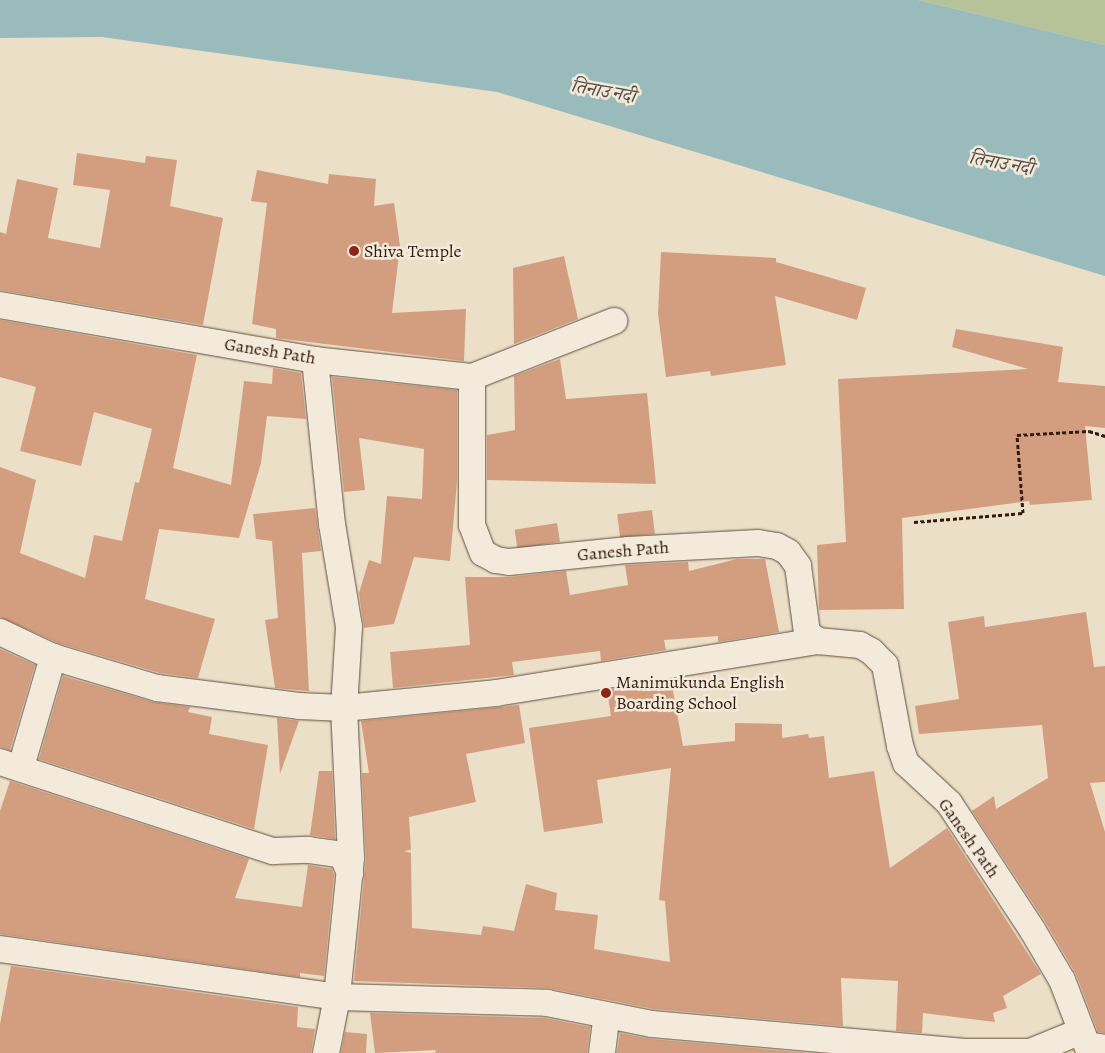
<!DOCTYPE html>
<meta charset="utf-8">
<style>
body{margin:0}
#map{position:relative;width:1105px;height:1053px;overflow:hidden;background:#ecdfc7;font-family:Alegreya,"Noto Serif Devanagari",serif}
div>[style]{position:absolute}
.green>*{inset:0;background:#b6c297}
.water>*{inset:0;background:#9abbbc}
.building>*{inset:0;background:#d39e7f;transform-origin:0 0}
.path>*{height:3px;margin-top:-1.5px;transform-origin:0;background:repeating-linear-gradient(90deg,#331b0f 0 4px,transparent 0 6.5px)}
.roads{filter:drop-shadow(0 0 1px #614c3d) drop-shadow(0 0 1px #614c3d)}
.minor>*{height:26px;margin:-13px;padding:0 13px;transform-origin:13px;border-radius:13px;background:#f3eadb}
.dots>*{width:14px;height:14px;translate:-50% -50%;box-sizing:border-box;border:2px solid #f3eadb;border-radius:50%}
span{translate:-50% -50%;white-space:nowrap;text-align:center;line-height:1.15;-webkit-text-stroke:5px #f3eadb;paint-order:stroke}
.poi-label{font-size:18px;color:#331b0f}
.left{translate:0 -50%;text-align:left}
.street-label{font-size:18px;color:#331b0f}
.water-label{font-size:19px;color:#524b43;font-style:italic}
</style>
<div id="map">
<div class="green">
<div style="clip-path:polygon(918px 0,1105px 0,1105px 45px)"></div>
</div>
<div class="water">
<div style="clip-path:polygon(0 0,918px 0,1105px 45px,1105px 276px,497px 92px,102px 37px,0 38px)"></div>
</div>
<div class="building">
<div style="clip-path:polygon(77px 153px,145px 163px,146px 156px,177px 160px,170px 206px,223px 218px,203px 325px,0 290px,0 232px,6px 234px,17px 179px,58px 188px,48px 238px,100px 248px,110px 190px,73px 185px)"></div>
<div style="clip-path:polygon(257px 170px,328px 184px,329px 174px,376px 179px,374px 206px,394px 203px,400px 246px,392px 313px,466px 309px,464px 361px,276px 338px,276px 329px,252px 324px,267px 203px,251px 201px)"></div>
<div style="clip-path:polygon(661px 252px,776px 258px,776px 262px,866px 288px,857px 320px,775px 296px,786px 365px,711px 376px,710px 371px,666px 377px,658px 314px)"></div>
<div style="clip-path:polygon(564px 256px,578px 319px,514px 344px,513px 268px)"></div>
<div style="clip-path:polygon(0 320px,197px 355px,173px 468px,231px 485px,244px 381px,272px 384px,273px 368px,301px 373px,306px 419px,267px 416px,261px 463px,239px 538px,159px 529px,145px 599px,215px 619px,198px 678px,160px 673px,58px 643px,0 617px,0 467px,36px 480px,20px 553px,85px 578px,94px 535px,122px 541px,135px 482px,139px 483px,152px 429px,94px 412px,81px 466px,20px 451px,36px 387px,0 377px)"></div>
<div style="clip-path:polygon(956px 329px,1063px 347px,1058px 382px,1105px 386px,1105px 428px,1085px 426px,1092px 500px,1030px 505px,1029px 501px,902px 518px,904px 609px,819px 610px,817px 545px,846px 542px,838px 379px,1028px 369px,952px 347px)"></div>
<div style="clip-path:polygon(560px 359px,566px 399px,647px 393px,656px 484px,487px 480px,487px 435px,515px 430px,514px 376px)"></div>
<div style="clip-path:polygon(332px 377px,457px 390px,457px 482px,450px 561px,414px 557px,394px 624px,364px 628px,359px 593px,369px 560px,381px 564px,387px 496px,422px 499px,424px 449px,359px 438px,365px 490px,344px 492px)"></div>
<div style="clip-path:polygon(315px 508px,321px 551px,302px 553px,309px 691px,275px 688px,265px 620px,278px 618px,272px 541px,256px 539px,253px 514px)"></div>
<div style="left:652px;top:510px;width:24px;height:35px;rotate:83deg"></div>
<div style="left:557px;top:523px;width:19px;height:43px;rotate:81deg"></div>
<div style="clip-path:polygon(737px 559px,765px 559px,779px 632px,718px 642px,718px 636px,664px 640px,666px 650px,601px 661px,600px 651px,512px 662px,514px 675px,393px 688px,390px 652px,470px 645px,465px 577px,510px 577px,566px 571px,570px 595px,628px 585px,625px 565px,688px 562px,689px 571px)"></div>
<div style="clip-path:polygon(1086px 612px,1094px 667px,1105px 666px,1105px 782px,1090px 783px,1105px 832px,1105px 1033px,1098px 1032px,1076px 974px,1046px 923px,972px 811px,994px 796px,996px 809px,1048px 778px,1042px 725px,919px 734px,915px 706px,959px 699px,948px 622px,984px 616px,985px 627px)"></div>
<div style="clip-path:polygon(0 649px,35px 665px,10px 750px,0 747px)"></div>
<div style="clip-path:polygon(63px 676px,153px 702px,190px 707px,188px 712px,212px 717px,209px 734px,268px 745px,254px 829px,39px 759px)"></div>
<div style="clip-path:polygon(671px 680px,683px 746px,735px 741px,735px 723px,782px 724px,782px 738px,808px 734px,809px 738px,824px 736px,829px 778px,874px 771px,890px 868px,947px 828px,1041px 974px,1003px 996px,1007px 1008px,993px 1013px,995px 1022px,923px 1013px,922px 1033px,896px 1031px,898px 981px,841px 978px,843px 1026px,654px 1009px,548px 988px,354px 981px,366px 859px,362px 773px,369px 773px,361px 721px,519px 705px,525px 743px,466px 754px,476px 802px,409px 817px,411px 850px,404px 851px,411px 853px,412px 928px,481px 935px,483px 926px,514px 931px,526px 884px,557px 893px,555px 910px,598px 915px,594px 949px,670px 962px,665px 901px,659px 900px,671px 768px,597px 780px,603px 823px,544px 832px,529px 728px,611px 716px,607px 690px)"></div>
<div style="clip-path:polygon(277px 718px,299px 721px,280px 774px)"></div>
<div style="clip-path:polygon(319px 771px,332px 771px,335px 839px,310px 835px)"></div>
<div style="clip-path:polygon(10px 781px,249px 859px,235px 898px,302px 907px,308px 865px,332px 869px,334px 875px,324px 976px,300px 973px,300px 977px,0 934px,0 811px)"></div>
<div style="clip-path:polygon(11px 966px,298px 1007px,297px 1027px,315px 1029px,311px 1053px,0 1053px,0 1024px)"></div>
<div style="clip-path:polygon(370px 1013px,545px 1018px,590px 1027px,587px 1053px,435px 1053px,436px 1050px,375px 1053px)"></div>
<div style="clip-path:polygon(345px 1032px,367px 1034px,366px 1053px,341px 1053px)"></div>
<div style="clip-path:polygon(620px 1033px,651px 1039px,808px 1053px,617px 1053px)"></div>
</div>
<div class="path">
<div style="left:914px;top:522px;width:109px;rotate:-4.7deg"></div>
<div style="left:1023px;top:513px;width:78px;rotate:-94.4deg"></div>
<div style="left:1017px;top:435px;width:72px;rotate:-3.2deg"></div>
<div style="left:1089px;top:431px;width:17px;rotate:17deg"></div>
</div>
<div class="roads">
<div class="minor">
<div style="left:0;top:305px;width:320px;rotate:9.9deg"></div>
<div style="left:315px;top:360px;width:158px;rotate:6.2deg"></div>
<div style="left:472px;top:377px;width:148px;rotate:90deg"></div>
<div style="left:472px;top:525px;width:30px;rotate:69deg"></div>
<div style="left:483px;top:553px;width:15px;rotate:28deg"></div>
<div style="left:496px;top:560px;width:13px;rotate:9deg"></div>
<div style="left:509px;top:562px;width:120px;rotate:-5.8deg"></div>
<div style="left:628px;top:550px;width:130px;rotate:-3.1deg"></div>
<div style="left:758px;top:543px;width:19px;rotate:9deg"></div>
<div style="left:777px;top:546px;width:13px;rotate:29deg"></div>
<div style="left:788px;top:552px;width:17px;rotate:54deg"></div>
<div style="left:798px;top:566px;width:68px;rotate:82.3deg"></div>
<div style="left:807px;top:633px;width:14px;rotate:36deg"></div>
<div style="left:818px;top:641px;width:42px;rotate:5.4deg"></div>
<div style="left:860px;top:645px;width:13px;rotate:29deg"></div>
<div style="left:871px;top:651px;width:20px;rotate:45deg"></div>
<div style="left:885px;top:665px;width:82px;rotate:79.5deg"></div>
<div style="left:900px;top:746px;width:18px;rotate:71deg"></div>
<div style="left:906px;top:763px;width:59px;rotate:42.9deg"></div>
<div style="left:949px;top:803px;width:153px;rotate:56.7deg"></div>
<div style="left:1033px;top:931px;width:57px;rotate:59.4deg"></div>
<div style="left:1062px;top:980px;width:70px;rotate:69deg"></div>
<div style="left:1087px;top:1045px;width:18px;rotate:9deg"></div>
<div style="left:315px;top:360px;width:165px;rotate:84.1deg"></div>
<div style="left:332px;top:524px;width:104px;rotate:80.6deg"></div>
<div style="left:349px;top:627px;width:81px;rotate:93.5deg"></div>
<div style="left:344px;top:708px;width:150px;rotate:87.3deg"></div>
<div style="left:351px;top:858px;width:140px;rotate:95.8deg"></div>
<div style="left:337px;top:997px;width:57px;rotate:101.1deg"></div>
<div style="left:472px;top:377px;width:153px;rotate:-21.5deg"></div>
<div style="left:0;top:632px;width:59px;rotate:25.3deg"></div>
<div style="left:53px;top:657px;width:109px;rotate:16.6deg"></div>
<div style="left:157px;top:688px;width:143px;rotate:7.2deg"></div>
<div style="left:299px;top:706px;width:45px;rotate:2.5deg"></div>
<div style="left:344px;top:708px;width:153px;rotate:-5.6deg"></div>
<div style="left:496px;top:693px;width:326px;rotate:-9.2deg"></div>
<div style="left:0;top:762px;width:287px;rotate:18.1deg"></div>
<div style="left:273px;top:851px;width:35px;rotate:-2deg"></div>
<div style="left:308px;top:850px;width:34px;rotate:8deg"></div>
<div style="left:342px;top:855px;width:20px;rotate:66deg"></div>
<div style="left:21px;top:767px;width:115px;rotate:-73.8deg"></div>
<div style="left:0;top:949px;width:340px;rotate:8.1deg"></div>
<div style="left:337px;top:997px;width:210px;rotate:1.6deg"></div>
<div style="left:547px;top:1003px;width:107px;rotate:11.3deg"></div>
<div style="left:652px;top:1024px;width:314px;rotate:5.1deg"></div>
<div style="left:965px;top:1052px;width:65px"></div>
<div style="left:1030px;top:1052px;width:53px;rotate:-22.2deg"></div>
<div style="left:602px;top:1053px;width:38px;rotate:-83deg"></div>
</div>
</div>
<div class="dots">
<div style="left:354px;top:251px;background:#8f2418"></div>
<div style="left:606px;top:693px;background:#8f2418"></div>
</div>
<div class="poi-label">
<span class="left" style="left:364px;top:251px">Shiva Temple</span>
<span class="left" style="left:616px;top:693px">Manimukunda English<br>Boarding School</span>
</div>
<div class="street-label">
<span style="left:270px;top:351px;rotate:9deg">Ganesh Path</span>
<span style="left:623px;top:551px;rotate:-5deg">Ganesh Path</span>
<span style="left:969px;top:838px;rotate:55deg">Ganesh Path</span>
</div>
<div class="water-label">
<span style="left:603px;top:92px;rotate:10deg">तिनाउ नदी</span>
<span style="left:1001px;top:164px;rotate:10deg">तिनाउ नदी</span>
</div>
</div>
